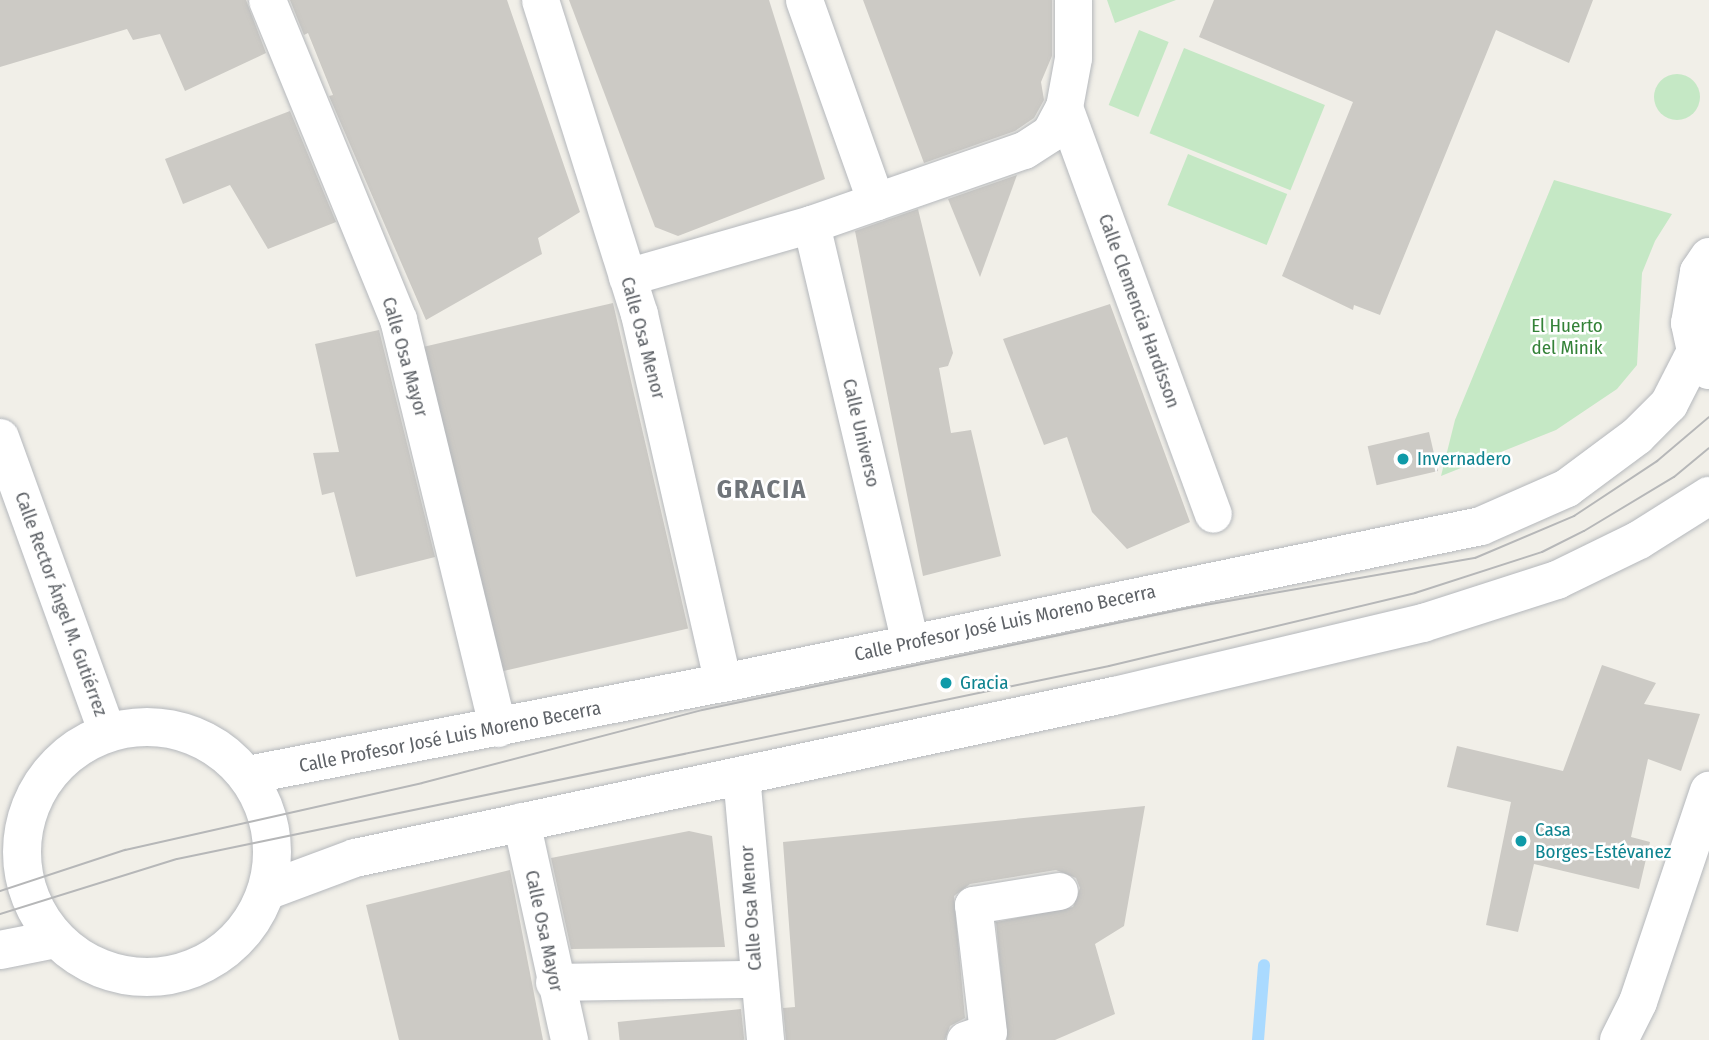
<!DOCTYPE html>
<meta charset="utf-8">
<style>
body{margin:0}
#map{position:relative;width:1709px;height:1040px;overflow:hidden;background:#f1efe8;font-family:"Fira Sans Condensed",sans-serif}
div>[style]{position:absolute}
.green>*{inset:0;background:#c5e8c5;transform-origin:0 0}
.round{border-radius:50%}
.stream>*{height:12px;margin:-6px;padding:0 6px;transform-origin:6px;border-radius:6px;background:#aadaff}
.building>*{inset:0;background:#cccac5;transform-origin:0 0}
.roads{filter:drop-shadow(0 0 2px #b5b8bc) drop-shadow(0 0 2px #b5b8bc)}
.street>*{height:37px;margin:-18.5px;padding:0 18.5px;transform-origin:18.5px;border-radius:18.5px;background:#fff}
.secondary>*{height:38px;margin:-19px;padding:0 19px;transform-origin:19px;border-radius:19px;background:#fff}
.secondary>.ring{margin:-19px;padding:0;box-sizing:content-box;background:none;border:38px solid #fff;border-radius:50%}
.tram>*{height:2px;margin:-1px;padding:0 1px;transform-origin:1px;border-radius:1px;background:#b6b7b8}
.dots>*{width:19px;height:19px;translate:-50% -50%;box-sizing:border-box;border:4px solid #fff;border-radius:50%}
span{translate:-50% -50%;white-space:nowrap;text-align:center;line-height:1.15;-webkit-text-stroke:5px #fff;paint-order:stroke}
.street-label{font-size:19px;color:#5f6368}
.park-label{font-size:19px;color:#348238}
.culture-label{font-size:19px;color:#0d838f}
.left{translate:0 -50%;text-align:left}
.district-label{font-size:26px;color:#70757a;font-weight:700;letter-spacing:2px}
</style>
<div id="map">
<div class="green">
<div style="clip-path:polygon(1107px 0,1176px 0,1115px 23px)"></div>
<div style="left:1139px;top:30px;width:32px;height:81px;rotate:22deg"></div>
<div style="left:1184px;top:48px;width:152px;height:92px;rotate:22deg"></div>
<div class="round" style="left:1654px;top:74px;width:46px;height:46px"></div>
<div style="left:1188px;top:154px;width:107px;height:55px;rotate:22deg"></div>
<div style="clip-path:polygon(1554px 180px,1672px 214px,1655px 241px,1642px 273px,1637px 365px,1617px 389px,1556px 430px,1441px 476px,1455px 420px)"></div>
</div>
<div class="stream">
<div style="left:1258px;top:1040px;width:75px;rotate:-85.4deg"></div>
</div>
<div class="building">
<div style="clip-path:polygon(0 0,246px 0,266px 53px,185px 91px,160px 34px,133px 40px,127px 29px,0 67px)"></div>
<div style="clip-path:polygon(290px 0,507px 0,580px 212px,538px 238px,542px 254px,426px 320px,329px 96px,333px 95px,308px 33px,304px 35px)"></div>
<div style="clip-path:polygon(569px 0,769px 0,825px 179px,678px 236px,655px 227px)"></div>
<div style="clip-path:polygon(863px 0,1052px 0,1052px 56px,1041px 82px,1044px 100px,1034px 118px,1015px 131px,924px 163px)"></div>
<div style="clip-path:polygon(1214px 0,1593px 0,1569px 63px,1496px 30px,1380px 315px,1354px 305px,1353px 310px,1282px 276px,1353px 102px,1199px 37px)"></div>
<div style="clip-path:polygon(290px 111px,336px 222px,268px 249px,230px 185px,183px 204px,165px 159px)"></div>
<div style="clip-path:polygon(1017px 175px,980px 277px,948px 199px)"></div>
<div style="clip-path:polygon(918px 209px,953px 353px,948px 366px,939px 368px,951px 433px,971px 430px,1001px 556px,923px 576px,855px 231px)"></div>
<div style="left:613px;top:303px;width:334px;height:194px;rotate:77deg"></div>
<div style="clip-path:polygon(1110px 304px,1190px 522px,1127px 549px,1092px 512px,1067px 437px,1044px 445px,1003px 339px)"></div>
<div style="clip-path:polygon(379px 330px,435px 557px,356px 577px,334px 492px,322px 495px,313px 453px,339px 452px,315px 344px)"></div>
<div style="left:1429px;top:432px;width:40px;height:63px;rotate:77deg"></div>
<div style="clip-path:polygon(1602px 665px,1656px 683px,1644px 704px,1700px 714px,1681px 771px,1648px 759px,1631px 837px,1650px 842px,1639px 889px,1534px 864px,1518px 932px,1486px 925px,1511px 802px,1447px 787px,1457px 746px,1563px 771px)"></div>
<div style="clip-path:polygon(1145px 806px,1124px 926px,1095px 944px,1115px 1014px,1055px 1040px,1007px 1040px,996px 922px,1073px 907px,1080px 888px,1076px 878px,1056px 870px,970px 884px,954px 896px,965px 1018px,950px 1026px,945px 1040px,786px 1040px,783px 1008px,795px 1007px,783px 842px)"></div>
<div style="clip-path:polygon(689px 831px,712px 836px,725px 947px,571px 949px,551px 858px)"></div>
<div style="clip-path:polygon(510px 870px,543px 1040px,399px 1040px,366px 905px)"></div>
<div style="left:741px;top:1009px;width:31px;height:124px;rotate:84deg"></div>
</div>
<div class="roads">
<div class="street">
<div style="left:267px;top:0;width:345px;rotate:67.7deg"></div>
<div style="left:398px;top:319px;width:421px;rotate:76.3deg"></div>
<div style="left:540px;top:0;width:329px;rotate:72.5deg"></div>
<div style="left:639px;top:314px;width:378px;rotate:77.2deg"></div>
<div style="left:804px;top:0;width:214px;rotate:70.4deg"></div>
<div style="left:1064px;top:107px;width:433px;rotate:69.9deg"></div>
<div style="left:811px;top:224px;width:430px;rotate:76.7deg"></div>
<div style="left:627px;top:277px;width:191px;rotate:-16.1deg"></div>
<div style="left:811px;top:224px;width:225px;rotate:-19.2deg"></div>
<div style="left:1024px;top:150px;width:31px;rotate:-33deg"></div>
<div style="left:1050px;top:133px;width:30px;rotate:-62deg"></div>
<div style="left:1064px;top:107px;width:50px;rotate:-79.6deg"></div>
<div style="left:1073px;top:58px;width:58px;rotate:-90deg"></div>
<div style="left:0;top:437px;width:314px;rotate:70.1deg"></div>
<div style="left:741px;top:775px;width:266px;rotate:84.8deg"></div>
<div style="left:521px;top:821px;width:224px;rotate:77.6deg"></div>
<div style="left:554px;top:982px;width:202px;rotate:-0.9deg"></div>
<div style="left:965px;top:1040px;width:24px;rotate:-19deg"></div>
<div style="left:988px;top:1032px;width:128px;rotate:-96.7deg"></div>
<div style="left:973px;top:905px;width:87px;rotate:-9.2deg"></div>
</div>
<div class="secondary">
<div style="left:1709px;top:257px;width:18px;rotate:124deg"></div>
<div style="left:1699px;top:272px;width:52px;rotate:100deg"></div>
<div style="left:1690px;top:323px;width:29px;rotate:78deg"></div>
<div style="left:1696px;top:351px;width:23px;rotate:56deg"></div>
<div class="ring" style="left:22px;top:727px;width:212px;height:212px"></div>
<div style="left:248px;top:775px;width:484px;rotate:-11deg"></div>
<div style="left:723px;top:683px;width:774px;rotate:-11.7deg"></div>
<div style="left:1481px;top:526px;width:94px;rotate:-23.8deg"></div>
<div style="left:1567px;top:488px;width:87px;rotate:-36.6deg"></div>
<div style="left:1637px;top:436px;width:45px;rotate:-45deg"></div>
<div style="left:1669px;top:404px;width:59px;rotate:-63deg"></div>
<div style="left:269px;top:890px;width:92px;rotate:-20.4deg"></div>
<div style="left:355px;top:858px;width:776px;rotate:-12.05deg"></div>
<div style="left:1114px;top:696px;width:318px;rotate:-13.3deg"></div>
<div style="left:1423px;top:623px;width:141px;rotate:-17.8deg"></div>
<div style="left:1557px;top:580px;width:91px;rotate:-26deg"></div>
<div style="left:1639px;top:540px;width:83px;rotate:-32.2deg"></div>
<div style="left:0;top:950px;width:56px;rotate:-11.3deg"></div>
<div style="left:1619px;top:1040px;width:42px;rotate:-63.4deg"></div>
<div style="left:1638px;top:1002px;width:223px;rotate:-71.4deg"></div>
</div>
</div>
<div class="tram">
<div style="left:0;top:891px;width:132px;rotate:-18.2deg"></div>
<div style="left:125px;top:850px;width:304px;rotate:-12.7deg"></div>
<div style="left:422px;top:783px;width:289px;rotate:-14.6deg"></div>
<div style="left:702px;top:710px;width:502px;rotate:-11.85deg"></div>
<div style="left:1193px;top:607px;width:286px;rotate:-9.9deg"></div>
<div style="left:1475px;top:558px;width:108px;rotate:-23deg"></div>
<div style="left:1574px;top:516px;width:100px;rotate:-33.5deg"></div>
<div style="left:1657px;top:461px;width:68px;rotate:-40.2deg"></div>
<div style="left:0;top:914px;width:185px;rotate:-17.3deg"></div>
<div style="left:177px;top:859px;width:952px;rotate:-11.7deg"></div>
<div style="left:1109px;top:666px;width:315px;rotate:-13.4deg"></div>
<div style="left:1415px;top:593px;width:133px;rotate:-17.9deg"></div>
<div style="left:1542px;top:552px;width:47px;rotate:-26.6deg"></div>
<div style="left:1584px;top:531px;width:105px;rotate:-31deg"></div>
<div style="left:1674px;top:477px;width:45px;rotate:-39.6deg"></div>
</div>
<div class="dots">
<div style="left:1403px;top:459px;background:#0f9aa8"></div>
<div style="left:946px;top:683px;background:#0f9aa8"></div>
<div style="left:1521px;top:841px;background:#0f9aa8"></div>
</div>
<div class="street-label">
<span style="left:1139px;top:311px;rotate:70deg">Calle Clemencia Hardisson</span>
<span style="left:643px;top:338px;rotate:75deg">Calle Osa Menor</span>
<span style="left:405px;top:357px;rotate:74deg">Calle Osa Mayor</span>
<span style="left:861px;top:433px;rotate:77deg">Calle Universo</span>
<span style="left:61px;top:604px;rotate:70deg">Calle Rector Ángel M. Gutiérrez</span>
<span style="left:1005px;top:623px;rotate:-12deg">Calle Profesor José Luis Moreno Becerra</span>
<span style="left:450px;top:737px;rotate:-11deg">Calle Profesor José Luis Moreno Becerra</span>
<span style="left:751px;top:908px;rotate:-94deg">Calle Osa Menor</span>
<span style="left:544px;top:931px;rotate:78deg">Calle Osa Mayor</span>
</div>
<div class="park-label">
<span style="left:1567px;top:337px">El Huerto<br>del Minik</span>
</div>
<div class="culture-label">
<span class="left" style="left:1417px;top:459px">Invernadero</span>
<span class="left" style="left:960px;top:683px">Gracia</span>
<span class="left" style="left:1535px;top:841px">Casa<br>Borges-Estévanez</span>
</div>
<div class="district-label">
<span style="left:762px;top:490px">GRACIA</span>
</div>
</div>
